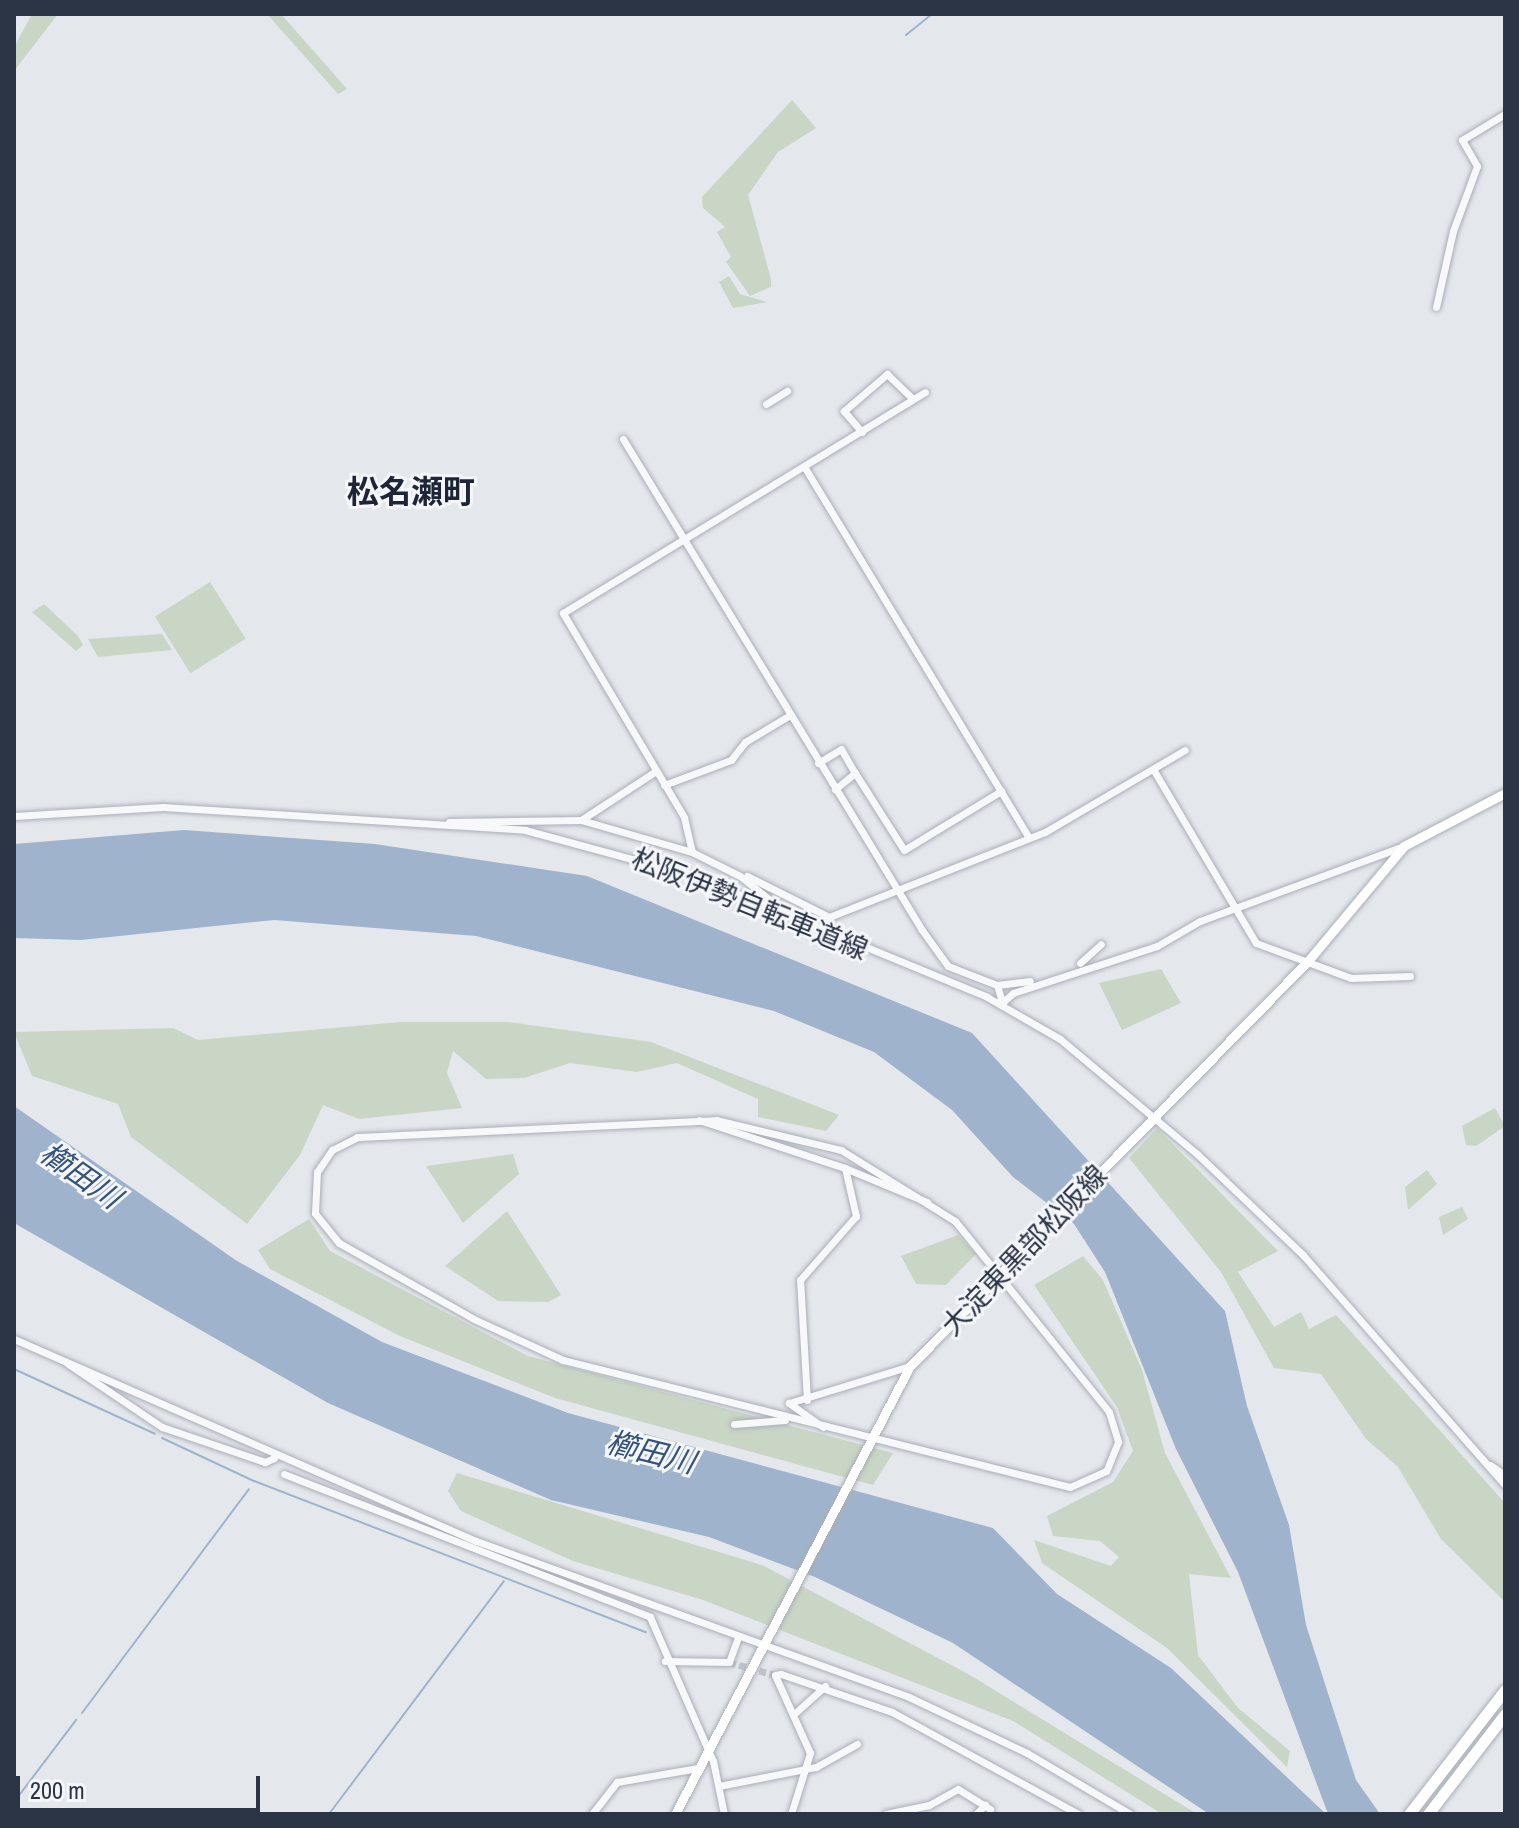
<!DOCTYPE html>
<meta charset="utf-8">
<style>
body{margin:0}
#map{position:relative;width:1519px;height:1828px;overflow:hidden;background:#e4e7ec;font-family:"Archivo Narrow","Noto Sans JP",sans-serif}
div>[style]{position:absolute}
.green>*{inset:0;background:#c9d6c5;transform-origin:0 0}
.water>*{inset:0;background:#9fb4cc}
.stream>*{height:2px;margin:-1px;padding:0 1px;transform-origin:1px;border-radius:1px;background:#9fb4cc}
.minor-tunnel>*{height:7px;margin-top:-3.5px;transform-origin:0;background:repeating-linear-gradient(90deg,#bfc3cb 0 7px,transparent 0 10.5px)}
.roads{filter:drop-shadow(0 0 2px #a9aeb7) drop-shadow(0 0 2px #a9aeb7)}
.minor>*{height:7px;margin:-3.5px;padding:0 3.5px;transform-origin:3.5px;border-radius:3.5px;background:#f7f8fa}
.secondary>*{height:9px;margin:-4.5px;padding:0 4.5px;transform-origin:4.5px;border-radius:4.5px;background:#fff}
.trunk>*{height:11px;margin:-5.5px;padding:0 5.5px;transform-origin:5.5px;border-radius:5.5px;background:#fff}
span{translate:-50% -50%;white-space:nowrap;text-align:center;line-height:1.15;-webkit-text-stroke:6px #f4f6f9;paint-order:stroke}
.street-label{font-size:28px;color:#2b3445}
.water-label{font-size:30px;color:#34527a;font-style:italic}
.quarter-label{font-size:32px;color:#1d2536;font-weight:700}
.frame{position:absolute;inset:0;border:16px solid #2b3445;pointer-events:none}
.scale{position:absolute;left:16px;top:1776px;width:244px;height:36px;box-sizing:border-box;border:4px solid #2b3445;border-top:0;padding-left:10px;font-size:24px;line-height:28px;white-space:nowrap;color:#2b3445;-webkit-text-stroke:6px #f4f6f9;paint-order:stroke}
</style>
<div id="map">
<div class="green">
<div style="clip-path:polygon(32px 14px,58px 14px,14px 71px,14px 47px)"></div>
<div style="clip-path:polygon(267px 14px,281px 14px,347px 89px,338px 94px)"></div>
<div style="clip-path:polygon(792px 100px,816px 128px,778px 152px,748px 195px,771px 279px,771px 287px,750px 296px,726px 262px,731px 257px,717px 232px,725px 227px,703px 208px,702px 197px)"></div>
<div style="clip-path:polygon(729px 276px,740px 294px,767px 302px,733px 308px,719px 282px)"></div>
<div style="left:210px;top:582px;width:67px;height:65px;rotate:58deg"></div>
<div style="clip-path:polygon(44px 604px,78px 636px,83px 645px,76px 651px,32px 612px)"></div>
<div style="clip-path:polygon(162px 634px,172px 650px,98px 657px,88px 639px)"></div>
<div style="clip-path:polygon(1161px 969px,1181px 1003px,1122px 1030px,1099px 983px)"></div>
<div style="clip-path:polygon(401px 1022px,509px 1022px,651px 1042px,839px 1115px,826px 1131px,758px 1117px,758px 1099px,677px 1063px,637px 1072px,570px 1063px,524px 1078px,486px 1079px,453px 1051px,447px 1073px,462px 1108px,359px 1119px,323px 1105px,300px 1155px,247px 1224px,131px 1137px,118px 1104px,32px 1076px,14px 1032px,173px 1028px,198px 1040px)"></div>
<div style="clip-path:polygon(1495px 1108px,1505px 1126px,1476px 1146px,1466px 1145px,1462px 1126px)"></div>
<div style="clip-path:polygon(1157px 1128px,1278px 1251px,1238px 1272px,1274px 1327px,1301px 1312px,1309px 1329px,1336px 1315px,1505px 1503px,1505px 1602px,1441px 1539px,1398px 1467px,1366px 1439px,1321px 1374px,1274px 1368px,1221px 1272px,1129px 1158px)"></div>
<div style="clip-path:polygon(513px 1154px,519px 1174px,463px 1223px,426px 1166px)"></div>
<div style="clip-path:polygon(1427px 1170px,1437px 1184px,1408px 1210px,1405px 1187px)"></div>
<div style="clip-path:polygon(1462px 1207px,1468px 1219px,1443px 1235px,1439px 1217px)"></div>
<div style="clip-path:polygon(507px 1211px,561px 1295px,548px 1302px,498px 1301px,445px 1266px)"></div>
<div style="clip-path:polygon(309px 1219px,330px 1251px,528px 1356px,893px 1453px,873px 1485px,555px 1398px,400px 1336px,270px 1269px,258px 1250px)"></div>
<div style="clip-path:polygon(958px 1235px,976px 1254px,946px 1285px,916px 1284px,901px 1256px)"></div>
<div style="clip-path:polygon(1083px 1256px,1103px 1280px,1142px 1370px,1165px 1453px,1231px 1578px,1189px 1574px,1198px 1655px,1238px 1708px,1290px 1751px,1287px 1767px,1167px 1648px,1042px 1563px,1034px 1540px,1111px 1566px,1119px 1557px,1100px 1541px,1053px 1536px,1047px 1516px,1113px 1482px,1133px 1451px,1117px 1407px,1034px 1285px)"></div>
<div style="clip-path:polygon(457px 1473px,762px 1565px,970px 1675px,1197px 1814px,1162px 1814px,1013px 1721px,703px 1600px,573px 1561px,461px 1511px,448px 1491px)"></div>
</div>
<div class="water">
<div style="clip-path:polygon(184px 830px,375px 844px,587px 876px,972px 1033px,1225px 1311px,1247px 1406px,1289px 1525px,1306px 1625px,1356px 1780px,1380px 1814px,1328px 1814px,1238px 1572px,1176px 1449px,1105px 1272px,1074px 1224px,1013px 1177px,952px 1110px,874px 1052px,774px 1011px,476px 936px,274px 920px,81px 940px,14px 938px,14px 844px)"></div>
<div style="clip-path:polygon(14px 1106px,237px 1261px,382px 1342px,568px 1413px,993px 1528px,1057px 1594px,1171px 1668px,1326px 1814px,1209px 1814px,953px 1643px,815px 1577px,709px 1537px,551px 1500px,328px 1403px,14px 1223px)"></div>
</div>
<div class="stream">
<div style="left:906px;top:35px;width:33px;rotate:-39deg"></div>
<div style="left:14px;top:1369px;width:155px;rotate:24.7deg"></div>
<div style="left:162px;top:1438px;width:102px;rotate:25.1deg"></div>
<div style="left:254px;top:1481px;width:420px;rotate:21.1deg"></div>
<div style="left:82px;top:1713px;width:279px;rotate:-53.3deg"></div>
<div style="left:14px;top:1802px;width:103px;rotate:-52.9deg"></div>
<div style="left:329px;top:1814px;width:291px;rotate:-53.1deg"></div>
</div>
<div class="minor-tunnel">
<div style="left:729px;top:1662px;width:48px;rotate:15.8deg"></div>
</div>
<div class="roads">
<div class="minor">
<div style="left:1436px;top:307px;width:78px;rotate:-77.4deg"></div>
<div style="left:1453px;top:231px;width:69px;rotate:-69.7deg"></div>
<div style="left:1477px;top:166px;width:30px;rotate:-120deg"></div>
<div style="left:1462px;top:140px;width:50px;rotate:-31.2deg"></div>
<div style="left:766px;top:404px;width:25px;rotate:-32deg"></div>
<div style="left:862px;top:432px;width:28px;rotate:-131deg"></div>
<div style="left:844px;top:411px;width:57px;rotate:-40.7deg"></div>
<div style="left:887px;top:374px;width:36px;rotate:44deg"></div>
<div style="left:623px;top:439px;width:575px;rotate:58.66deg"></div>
<div style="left:922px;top:930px;width:44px;rotate:54.2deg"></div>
<div style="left:948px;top:966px;width:53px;rotate:21.2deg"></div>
<div style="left:997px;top:985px;width:19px;rotate:74deg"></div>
<div style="left:805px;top:468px;width:430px;rotate:58.8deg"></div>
<div style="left:818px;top:763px;width:27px;rotate:-31deg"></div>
<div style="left:841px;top:749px;width:28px;rotate:60deg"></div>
<div style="left:855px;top:773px;width:26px;rotate:141deg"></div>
<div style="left:1153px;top:769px;width:202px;rotate:59.4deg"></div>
<div style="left:1256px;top:943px;width:101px;rotate:20.2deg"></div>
<div style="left:1351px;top:978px;width:59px;rotate:-1.9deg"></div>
<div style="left:855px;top:773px;width:91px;rotate:57.5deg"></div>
<div style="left:904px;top:850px;width:114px;rotate:-31.3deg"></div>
<div style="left:664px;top:785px;width:72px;rotate:-20.5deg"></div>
<div style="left:731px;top:760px;width:23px;rotate:-52deg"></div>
<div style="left:745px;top:742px;width:52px;rotate:-31deg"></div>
<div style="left:14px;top:816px;width:149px;rotate:-3.5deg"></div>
<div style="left:163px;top:807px;width:363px;rotate:3.6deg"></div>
<div style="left:525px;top:830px;width:175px;rotate:15.2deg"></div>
<div style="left:694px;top:876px;width:317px;rotate:22.4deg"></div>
<div style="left:987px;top:997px;width:84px;rotate:29.9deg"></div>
<div style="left:1060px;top:1039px;width:179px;rotate:40deg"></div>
<div style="left:1197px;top:1154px;width:146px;rotate:43.6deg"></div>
<div style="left:1303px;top:1255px;width:306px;rotate:48.7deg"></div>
<div style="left:581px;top:820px;width:90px;rotate:-33.2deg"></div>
<div style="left:449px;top:822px;width:132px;rotate:-0.9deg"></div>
<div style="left:581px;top:820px;width:116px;rotate:16.1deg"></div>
<div style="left:747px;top:876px;width:92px;rotate:26.6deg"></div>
<div style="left:829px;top:917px;width:232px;rotate:-21.5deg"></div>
<div style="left:1045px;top:832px;width:162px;rotate:-30.4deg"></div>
<div style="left:801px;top:925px;width:78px;rotate:-141.2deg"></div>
<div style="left:740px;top:876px;width:54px;rotate:-153.4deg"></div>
<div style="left:692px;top:852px;width:36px;rotate:-103deg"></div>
<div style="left:684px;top:817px;width:237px;rotate:-120.7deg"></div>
<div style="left:563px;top:613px;width:424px;rotate:-31.4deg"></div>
<div style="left:1080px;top:963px;width:28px;rotate:-42deg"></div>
<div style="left:997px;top:985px;width:33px;rotate:-7deg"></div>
<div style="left:1002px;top:1003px;width:15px;rotate:-42deg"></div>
<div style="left:1013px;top:993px;width:151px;rotate:-18.1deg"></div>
<div style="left:1157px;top:946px;width:50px;rotate:-30.2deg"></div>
<div style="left:1200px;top:921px;width:217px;rotate:-20.2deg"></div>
<div style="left:699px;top:1120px;width:154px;rotate:18.2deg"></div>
<div style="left:716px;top:1120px;width:129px;rotate:13.5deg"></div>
<div style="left:841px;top:1150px;width:134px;rotate:31.9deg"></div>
<div style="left:955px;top:1221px;width:245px;rotate:51.1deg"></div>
<div style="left:1109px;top:1412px;width:31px;rotate:73deg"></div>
<div style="left:1118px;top:1442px;width:31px;rotate:112deg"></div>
<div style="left:1106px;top:1471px;width:39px;rotate:156deg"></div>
<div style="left:1070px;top:1487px;width:523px;rotate:-165.94deg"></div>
<div style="left:563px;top:1360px;width:98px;rotate:-155.3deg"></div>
<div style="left:474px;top:1319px;width:155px;rotate:-150.6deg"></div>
<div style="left:339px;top:1243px;width:38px;rotate:-129deg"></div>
<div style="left:315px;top:1213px;width:41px;rotate:-87.2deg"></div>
<div style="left:317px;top:1172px;width:27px;rotate:-56deg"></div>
<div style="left:332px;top:1150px;width:28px;rotate:-27deg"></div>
<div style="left:357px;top:1137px;width:359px;rotate:-2.7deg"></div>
<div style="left:14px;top:1339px;width:504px;rotate:23.62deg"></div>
<div style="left:476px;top:1541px;width:460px;rotate:19.8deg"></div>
<div style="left:909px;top:1697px;width:131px;rotate:25.4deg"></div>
<div style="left:1027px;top:1753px;width:120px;rotate:30.6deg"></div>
<div style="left:67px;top:1363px;width:115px;rotate:34deg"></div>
<div style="left:162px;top:1427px;width:109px;rotate:18.8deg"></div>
<div style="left:265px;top:1462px;width:10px;rotate:-24deg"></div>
<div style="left:807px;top:1400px;width:120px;rotate:-93.3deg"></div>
<div style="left:800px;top:1280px;width:85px;rotate:-48.8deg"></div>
<div style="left:856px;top:1216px;width:49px;rotate:-102.9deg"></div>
<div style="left:845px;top:1168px;width:89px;rotate:22.5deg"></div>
<div style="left:734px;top:1424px;width:51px;rotate:-4.5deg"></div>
<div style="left:823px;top:1427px;width:42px;rotate:-144.8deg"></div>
<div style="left:789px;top:1403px;width:127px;rotate:-17deg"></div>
<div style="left:1490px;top:1465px;width:18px;rotate:34deg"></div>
<div style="left:284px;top:1474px;width:393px;rotate:21.3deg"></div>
<div style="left:650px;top:1617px;width:157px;rotate:66.4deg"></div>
<div style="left:713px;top:1761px;width:54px;rotate:78.3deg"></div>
<div style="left:665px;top:1661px;width:64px;rotate:0.9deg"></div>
<div style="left:729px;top:1662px;width:27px;rotate:-70deg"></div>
<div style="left:794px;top:1714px;width:42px;rotate:-42.1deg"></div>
<div style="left:719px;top:1786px;width:99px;rotate:-11.1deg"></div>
<div style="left:816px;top:1767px;width:47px;rotate:-29.3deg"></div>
<div style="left:592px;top:1814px;width:41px;rotate:-52deg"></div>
<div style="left:617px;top:1782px;width:82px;rotate:-9.8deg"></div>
<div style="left:791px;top:1814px;width:64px;rotate:-72.7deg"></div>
<div style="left:810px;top:1753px;width:85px;rotate:-114.2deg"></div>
<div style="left:775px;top:1675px;width:6px;rotate:-9deg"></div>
<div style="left:781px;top:1674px;width:117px;rotate:18.9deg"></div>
<div style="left:892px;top:1712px;width:212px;rotate:28.7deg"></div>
<div style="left:886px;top:1814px;width:44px;rotate:-11.8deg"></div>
<div style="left:929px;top:1805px;width:33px;rotate:-29deg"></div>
<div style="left:958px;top:1789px;width:38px;rotate:32deg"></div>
<div style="left:976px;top:1814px;width:13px;rotate:-45deg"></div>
</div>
<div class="secondary">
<div style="left:675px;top:1814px;width:506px;rotate:-62.32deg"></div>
<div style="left:910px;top:1366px;width:568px;rotate:-45.5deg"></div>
<div style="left:1308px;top:961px;width:150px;rotate:-50.1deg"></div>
<div style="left:1404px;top:846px;width:114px;rotate:-27.7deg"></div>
</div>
<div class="trunk">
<div style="left:1409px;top:1814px;width:157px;rotate:-52.3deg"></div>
<div style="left:1428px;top:1814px;width:126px;rotate:-52.4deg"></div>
</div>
</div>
<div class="street-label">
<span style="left:750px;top:904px;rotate:22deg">松阪伊勢自転車道線</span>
<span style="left:1024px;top:1250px;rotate:-46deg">大淀東黒部松阪線</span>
</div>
<div class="water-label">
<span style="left:81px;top:1175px;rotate:35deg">櫛田川</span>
<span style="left:651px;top:1452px;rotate:14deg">櫛田川</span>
</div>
<div class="quarter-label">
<span style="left:411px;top:492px">松名瀬町</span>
</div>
<div class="frame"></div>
<div class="scale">200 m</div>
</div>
